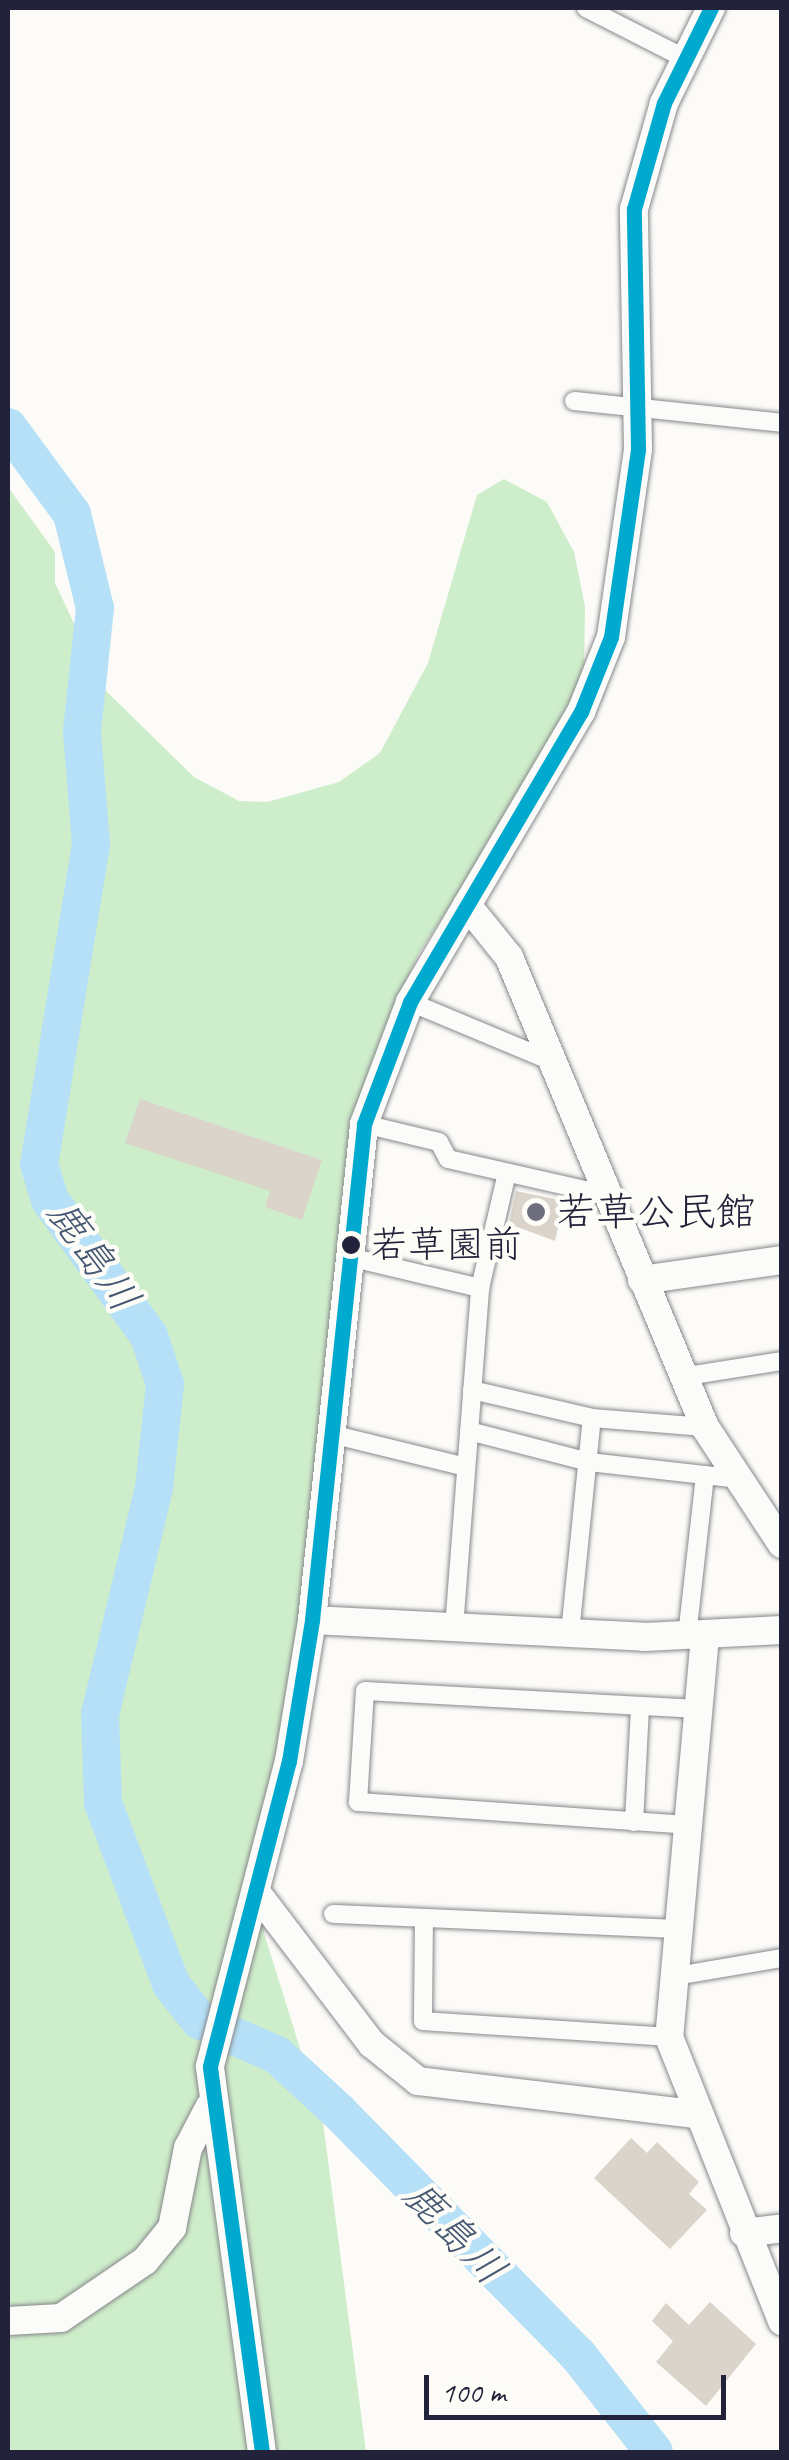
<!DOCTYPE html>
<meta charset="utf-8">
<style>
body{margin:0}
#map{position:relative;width:789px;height:2460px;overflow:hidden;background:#fcfbf8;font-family:Caveat,"Klee One",sans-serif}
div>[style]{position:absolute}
.green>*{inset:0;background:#ceedca}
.river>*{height:38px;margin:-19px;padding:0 19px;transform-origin:19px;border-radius:19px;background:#b5e0f7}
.building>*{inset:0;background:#dad4ca}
.roads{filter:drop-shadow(0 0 2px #88888c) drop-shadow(0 0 2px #88888c)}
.street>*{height:18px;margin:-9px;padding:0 9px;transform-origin:9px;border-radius:9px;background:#fbfbf9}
.secondary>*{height:28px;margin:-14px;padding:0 14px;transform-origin:14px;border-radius:14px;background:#fbfbf9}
.bus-1>*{height:15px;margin:-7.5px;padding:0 7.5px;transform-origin:7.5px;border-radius:7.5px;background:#00a9ce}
.dots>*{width:28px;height:28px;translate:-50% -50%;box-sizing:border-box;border:5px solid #fdfcf7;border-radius:50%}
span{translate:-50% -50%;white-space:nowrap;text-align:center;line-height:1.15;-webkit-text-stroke:9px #fdfcf7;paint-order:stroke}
.bus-label{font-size:38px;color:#22223b}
.left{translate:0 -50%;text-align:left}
.poi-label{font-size:40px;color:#22223b}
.water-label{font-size:42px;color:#455773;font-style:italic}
.frame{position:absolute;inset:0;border:10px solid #22223b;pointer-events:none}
.scale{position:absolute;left:424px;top:2375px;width:302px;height:45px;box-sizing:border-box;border:5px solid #22223b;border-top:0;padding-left:12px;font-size:30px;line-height:35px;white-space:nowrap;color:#22223b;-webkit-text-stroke:8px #fdfcf7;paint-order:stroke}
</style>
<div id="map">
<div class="green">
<div style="clip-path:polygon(504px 479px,547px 502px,574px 552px,585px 606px,584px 677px,571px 721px,419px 953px,388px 1021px,348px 1166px,264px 1933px,323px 2122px,366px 2452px,8px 2452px,8px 487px,55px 552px,55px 583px,105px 690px,194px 777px,239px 801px,267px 802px,339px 782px,380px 753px,428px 663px,477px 495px)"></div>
</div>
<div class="river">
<div style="left:8px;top:427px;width:108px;rotate:53.7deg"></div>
<div style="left:72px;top:514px;width:97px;rotate:76.3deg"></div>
<div style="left:95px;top:608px;width:125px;rotate:96deg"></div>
<div style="left:82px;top:732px;width:112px;rotate:85.4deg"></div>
<div style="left:91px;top:844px;width:324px;rotate:99.2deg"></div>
<div style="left:39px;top:1164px;width:38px;rotate:73deg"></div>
<div style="left:50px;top:1200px;width:168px;rotate:53.9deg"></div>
<div style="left:149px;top:1336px;width:51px;rotate:71.6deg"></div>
<div style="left:165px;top:1384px;width:105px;rotate:96deg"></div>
<div style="left:154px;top:1488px;width:232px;rotate:103.4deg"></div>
<div style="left:100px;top:1714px;width:89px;rotate:88.1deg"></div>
<div style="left:103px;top:1803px;width:193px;rotate:69.4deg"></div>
<div style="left:171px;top:1984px;width:47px;rotate:51.9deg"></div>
<div style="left:234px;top:2036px;width:47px;rotate:23.8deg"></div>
<div style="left:277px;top:2055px;width:84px;rotate:42.6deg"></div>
<div style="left:339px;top:2112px;width:341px;rotate:45.5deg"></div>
<div style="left:578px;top:2355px;width:123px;rotate:51.9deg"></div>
</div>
<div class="building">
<div style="clip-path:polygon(140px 1099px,322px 1160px,302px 1220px,265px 1207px,270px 1191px,125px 1143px)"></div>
<div style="clip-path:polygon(516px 1191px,564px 1201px,555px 1241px,509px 1224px)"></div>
<div style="clip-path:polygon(631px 2138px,647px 2153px,657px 2142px,699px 2182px,689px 2194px,707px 2210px,670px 2249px,594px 2178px)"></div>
<div style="clip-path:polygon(710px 2302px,756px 2344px,706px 2406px,656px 2362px,673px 2341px,652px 2321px,666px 2303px,689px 2325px)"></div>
</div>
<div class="roads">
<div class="street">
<div style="left:586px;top:8px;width:108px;rotate:27deg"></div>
<div style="left:574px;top:401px;width:209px;rotate:6deg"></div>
<div style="left:410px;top:1002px;width:153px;rotate:22.7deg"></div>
<div style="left:364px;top:1124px;width:77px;rotate:13.5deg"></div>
<div style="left:439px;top:1142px;width:19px;rotate:62deg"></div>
<div style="left:448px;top:1159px;width:162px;rotate:12.8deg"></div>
<div style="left:349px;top:1257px;width:135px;rotate:13.3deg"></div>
<div style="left:681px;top:1377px;width:102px;rotate:-9deg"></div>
<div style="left:472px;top:1390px;width:123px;rotate:13.1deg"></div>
<div style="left:592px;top:1418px;width:113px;rotate:4.6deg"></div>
<div style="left:469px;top:1431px;width:124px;rotate:14.5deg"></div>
<div style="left:589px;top:1462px;width:143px;rotate:6.4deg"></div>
<div style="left:331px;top:1434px;width:139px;rotate:13.7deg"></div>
<div style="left:454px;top:1628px;width:341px;rotate:-85.6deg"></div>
<div style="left:480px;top:1288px;width:118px;rotate:-76.8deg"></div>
<div style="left:570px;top:1633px;width:216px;rotate:-84.2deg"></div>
<div style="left:687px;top:1636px;width:161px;rotate:-83.6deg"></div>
<div style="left:634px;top:1822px;width:116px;rotate:-87deg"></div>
<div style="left:689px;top:1825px;width:332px;rotate:-176deg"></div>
<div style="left:358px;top:1802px;width:111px;rotate:-86.4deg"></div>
<div style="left:365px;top:1691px;width:334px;rotate:3.1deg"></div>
<div style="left:333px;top:1914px;width:347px;rotate:2.5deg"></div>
<div style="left:424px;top:1918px;width:103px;rotate:90.6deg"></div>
<div style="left:423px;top:2021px;width:247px;rotate:3.7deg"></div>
<div style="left:676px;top:1976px;width:108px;rotate:-9.6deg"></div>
</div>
<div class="secondary">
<div style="left:467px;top:905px;width:67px;rotate:51.1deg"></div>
<div style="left:509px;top:957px;width:509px;rotate:67.36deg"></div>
<div style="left:705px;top:1427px;width:140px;rotate:56.7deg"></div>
<div style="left:642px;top:1280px;width:141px;rotate:-8.1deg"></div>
<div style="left:312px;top:1620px;width:333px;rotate:2.9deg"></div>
<div style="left:645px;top:1637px;width:137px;rotate:-2.9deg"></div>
<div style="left:705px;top:1636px;width:403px;rotate:95.1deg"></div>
<div style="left:669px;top:2037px;width:306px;rotate:68.3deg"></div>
<div style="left:256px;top:1892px;width:191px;rotate:52.7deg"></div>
<div style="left:372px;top:2044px;width:59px;rotate:38.8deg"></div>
<div style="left:418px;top:2081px;width:278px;rotate:6.8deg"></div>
<div style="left:744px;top:2233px;width:38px;rotate:-7deg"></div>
<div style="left:8px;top:2321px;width:53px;rotate:-3.2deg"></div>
<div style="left:61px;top:2318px;width:102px;rotate:-34.2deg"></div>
<div style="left:145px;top:2261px;width:43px;rotate:-50.7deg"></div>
<div style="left:172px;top:2228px;width:82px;rotate:-78.7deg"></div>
<div style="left:188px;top:2148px;width:47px;rotate:-62.4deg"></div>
<div style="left:262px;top:2452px;width:389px;rotate:-97.7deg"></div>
<div style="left:210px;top:2066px;width:315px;rotate:-75.5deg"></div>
<div style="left:289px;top:1761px;width:143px;rotate:-80.7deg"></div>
<div style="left:312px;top:1620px;width:499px;rotate:-84deg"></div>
<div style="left:364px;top:1124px;width:130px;rotate:-69.3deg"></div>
<div style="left:410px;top:1002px;width:337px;rotate:-59.5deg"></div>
<div style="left:581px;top:712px;width:81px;rotate:-68.2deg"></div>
<div style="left:611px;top:637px;width:190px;rotate:-81.8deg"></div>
<div style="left:638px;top:449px;width:240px;rotate:-91deg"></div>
<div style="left:634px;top:209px;width:110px;rotate:-74.2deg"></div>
<div style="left:664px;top:103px;width:106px;rotate:-63.7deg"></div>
</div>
</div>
<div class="bus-1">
<div style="left:262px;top:2452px;width:389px;rotate:-97.7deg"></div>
<div style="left:210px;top:2066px;width:315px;rotate:-75.5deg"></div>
<div style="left:289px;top:1761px;width:143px;rotate:-80.7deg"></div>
<div style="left:312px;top:1620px;width:499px;rotate:-84deg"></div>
<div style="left:364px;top:1124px;width:130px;rotate:-69.3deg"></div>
<div style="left:410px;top:1002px;width:337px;rotate:-59.5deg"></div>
<div style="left:581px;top:712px;width:81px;rotate:-68.2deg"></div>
<div style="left:611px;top:637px;width:190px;rotate:-81.8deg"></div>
<div style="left:638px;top:449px;width:240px;rotate:-91deg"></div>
<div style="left:634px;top:209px;width:110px;rotate:-74.2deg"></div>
<div style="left:664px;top:103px;width:106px;rotate:-63.7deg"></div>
</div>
<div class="dots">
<div style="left:536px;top:1212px;background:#6e6e7d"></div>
<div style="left:351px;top:1245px;background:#22223b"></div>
</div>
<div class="bus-label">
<span class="left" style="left:370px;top:1245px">若草園前</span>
</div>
<div class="poi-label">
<span class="left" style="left:556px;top:1212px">若草公民館</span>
</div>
<div class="water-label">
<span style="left:93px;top:1256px;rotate:55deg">鹿島川</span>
<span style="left:454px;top:2233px;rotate:46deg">鹿島川</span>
</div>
<div class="frame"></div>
<div class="scale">100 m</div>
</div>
